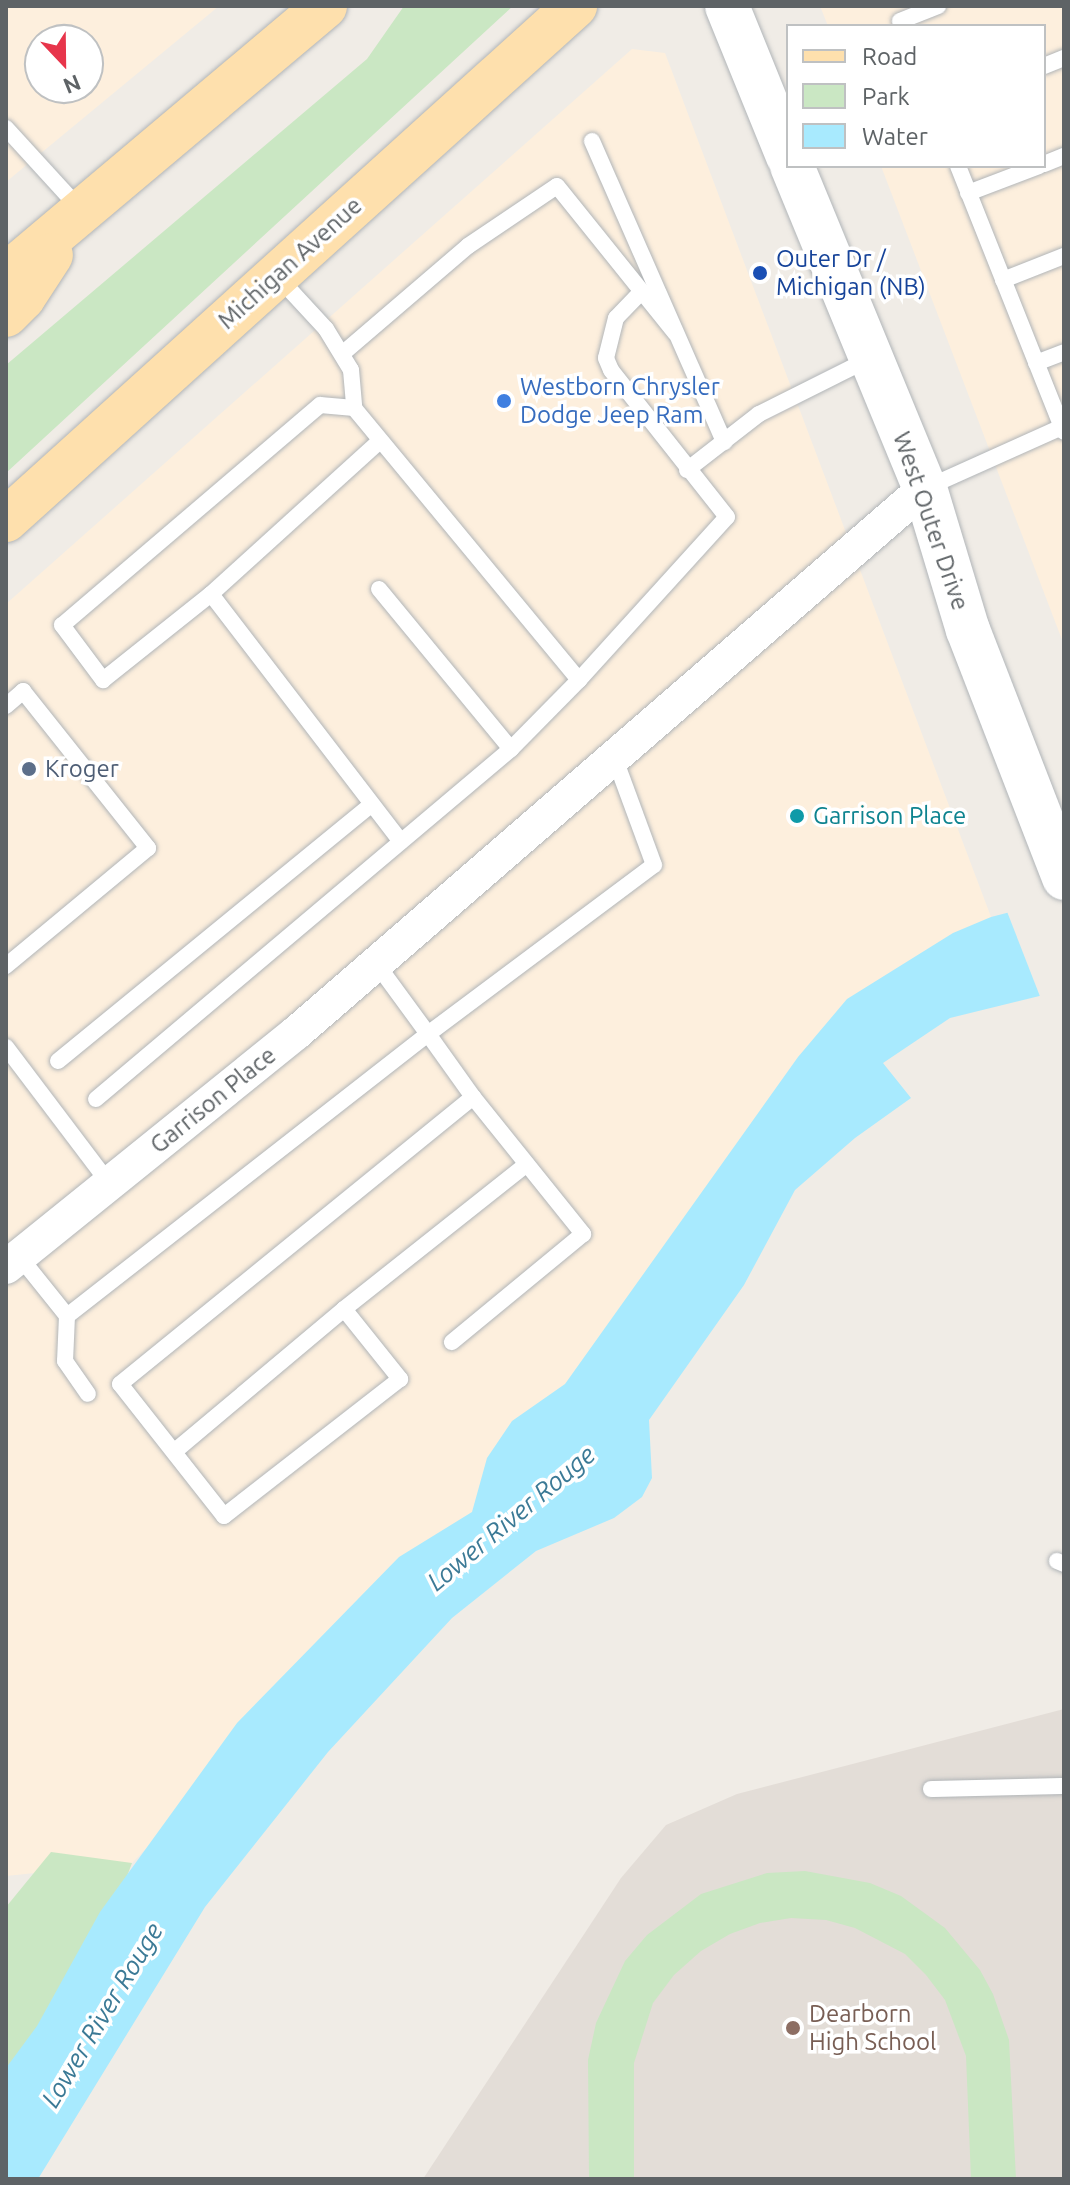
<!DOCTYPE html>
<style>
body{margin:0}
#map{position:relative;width:1070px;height:2185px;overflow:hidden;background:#f0ece6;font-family:Ubuntu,sans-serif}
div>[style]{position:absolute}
.commercial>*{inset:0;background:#fdefdd}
.education>*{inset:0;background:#e3ddd7}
.green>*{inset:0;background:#cae7c3}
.water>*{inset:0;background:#a8eafe}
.pier>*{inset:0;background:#f0ece6}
.roads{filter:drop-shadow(0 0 2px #b1b5b8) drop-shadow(0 0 2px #b1b5b8)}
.service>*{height:16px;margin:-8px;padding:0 8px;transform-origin:8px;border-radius:8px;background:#fff}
.minor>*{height:34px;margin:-17px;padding:0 17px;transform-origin:17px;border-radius:17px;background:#fff}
.secondary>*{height:44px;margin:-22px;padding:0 22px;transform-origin:22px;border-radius:22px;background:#fff}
.primary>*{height:44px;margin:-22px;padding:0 22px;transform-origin:22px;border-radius:22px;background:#fee0ad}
.dots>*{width:22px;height:22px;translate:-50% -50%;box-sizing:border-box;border:4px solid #fff;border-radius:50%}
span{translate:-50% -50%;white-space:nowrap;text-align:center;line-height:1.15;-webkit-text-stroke:7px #fff;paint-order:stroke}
.transit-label{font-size:24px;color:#164399}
.left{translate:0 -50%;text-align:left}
.street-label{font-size:24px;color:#5e6366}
.shop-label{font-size:24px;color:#366cbe}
.service-label{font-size:24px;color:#4e5e75}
.culture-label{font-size:24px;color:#0d838f}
.education-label{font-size:24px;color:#785e54}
.water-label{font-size:26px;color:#3b7a96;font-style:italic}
.frame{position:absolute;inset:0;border:8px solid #5e6366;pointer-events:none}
.legend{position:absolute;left:786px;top:24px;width:260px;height:144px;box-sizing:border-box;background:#fff;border:2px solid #bfc1c2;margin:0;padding:10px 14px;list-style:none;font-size:24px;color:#5e6366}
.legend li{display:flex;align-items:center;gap:16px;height:40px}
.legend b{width:40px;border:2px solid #bfc1c2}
.north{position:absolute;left:24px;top:24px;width:80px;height:80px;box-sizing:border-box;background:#fff;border:2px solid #bfc1c2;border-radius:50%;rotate:158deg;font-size:22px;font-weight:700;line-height:32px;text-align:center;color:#5e6366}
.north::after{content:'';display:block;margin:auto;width:28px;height:36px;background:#e7354b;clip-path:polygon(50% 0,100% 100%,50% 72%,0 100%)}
</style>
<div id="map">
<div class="commercial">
<div style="clip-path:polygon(evenodd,6px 6px,219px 6px,6px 182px,6px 6px,40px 40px,88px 40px,88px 88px,40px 88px,40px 40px)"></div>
<div style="clip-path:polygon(820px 6px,1064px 6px,1064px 645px,881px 166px,1044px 166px,1044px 26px,828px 26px)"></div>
<div style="clip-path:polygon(632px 49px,665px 53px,991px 917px,473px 1512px,132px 1863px,6px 1876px,6px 604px)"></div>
</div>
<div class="education">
<div style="clip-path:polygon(1064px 1709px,1064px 2179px,423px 2179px,621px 1878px,666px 1825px,737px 1794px)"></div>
</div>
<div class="green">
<div style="clip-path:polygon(404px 6px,513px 6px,6px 473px,6px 365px,367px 59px)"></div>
<div style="clip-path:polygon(51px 1852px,132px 1863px,107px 1930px,6px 2095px,6px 1907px)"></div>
<div style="clip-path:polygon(805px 1871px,870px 1883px,901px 1896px,945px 1928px,980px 1970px,993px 1994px,1009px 2040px,1016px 2179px,971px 2179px,966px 2056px,945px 2000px,926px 1975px,905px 1954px,855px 1928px,826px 1920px,791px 1918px,760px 1923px,730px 1934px,701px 1951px,674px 1975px,653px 2003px,634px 2063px,634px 2179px,589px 2179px,588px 2060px,596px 2023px,625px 1961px,647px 1935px,701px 1894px,767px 1873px)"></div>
</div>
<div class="water">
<div style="clip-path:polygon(1064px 898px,1064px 990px,950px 1018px,883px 1063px,911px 1098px,855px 1138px,795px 1190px,744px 1285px,649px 1420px,652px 1478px,642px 1497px,614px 1518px,536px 1551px,452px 1618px,328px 1752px,205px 1907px,38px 2179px,6px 2179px,6px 2068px,37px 2026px,100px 1912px,237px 1723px,399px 1557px,472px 1512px,487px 1458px,512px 1421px,565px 1384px,798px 1057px,847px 999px,953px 933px,991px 917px)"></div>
</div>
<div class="pier">
<div style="clip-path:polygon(1064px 894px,1064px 994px,1041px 999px,1006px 909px)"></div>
</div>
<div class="roads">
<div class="service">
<div style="left:900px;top:21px;width:41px;rotate:-21.5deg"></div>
<div style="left:1044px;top:66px;width:22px;rotate:-22deg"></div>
<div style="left:6px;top:128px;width:111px;rotate:47.6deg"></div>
<div style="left:592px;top:141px;width:329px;rotate:66.3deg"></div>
<div style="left:1044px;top:164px;width:22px;rotate:-22deg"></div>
<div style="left:958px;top:166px;width:286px;rotate:68.3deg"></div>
<div style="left:968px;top:193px;width:76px;rotate:-20.8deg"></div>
<div style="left:278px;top:277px;width:71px;rotate:47.3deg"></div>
<div style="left:326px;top:329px;width:48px;rotate:58.6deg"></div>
<div style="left:351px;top:370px;width:38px;rotate:85deg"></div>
<div style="left:354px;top:408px;width:353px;rotate:50.4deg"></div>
<div style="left:579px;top:680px;width:220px;rotate:-47.8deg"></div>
<div style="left:727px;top:517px;width:187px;rotate:-128.3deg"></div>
<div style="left:611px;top:370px;width:13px;rotate:-113deg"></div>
<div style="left:606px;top:358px;width:41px;rotate:-76deg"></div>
<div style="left:616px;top:318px;width:36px;rotate:-46deg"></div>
<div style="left:1003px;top:280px;width:66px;rotate:-21.5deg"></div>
<div style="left:342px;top:354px;width:166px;rotate:-40.6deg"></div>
<div style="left:468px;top:246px;width:107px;rotate:-34deg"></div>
<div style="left:557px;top:186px;width:189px;rotate:51.2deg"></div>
<div style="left:1036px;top:363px;width:30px;rotate:-21deg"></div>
<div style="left:354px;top:408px;width:34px;rotate:-175deg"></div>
<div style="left:320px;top:405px;width:339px;rotate:139.5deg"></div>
<div style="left:62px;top:625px;width:69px;rotate:53.3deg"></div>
<div style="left:103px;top:680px;width:138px;rotate:-38.5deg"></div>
<div style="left:211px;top:594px;width:228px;rotate:-42.2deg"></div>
<div style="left:687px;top:470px;width:91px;rotate:-37.9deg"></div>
<div style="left:759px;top:414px;width:123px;rotate:-26.6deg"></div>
<div style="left:926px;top:488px;width:151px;rotate:-24.2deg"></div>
<div style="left:379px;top:589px;width:207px;rotate:50.5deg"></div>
<div style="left:211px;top:594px;width:312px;rotate:52.5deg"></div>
<div style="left:6px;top:706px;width:23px;rotate:-41deg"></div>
<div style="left:23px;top:691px;width:201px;rotate:51.5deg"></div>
<div style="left:148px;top:848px;width:185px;rotate:140.3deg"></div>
<div style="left:376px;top:963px;width:88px;rotate:53.8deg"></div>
<div style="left:428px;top:1034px;width:282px;rotate:-36.8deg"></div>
<div style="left:654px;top:865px;width:116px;rotate:-110.2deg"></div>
<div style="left:6px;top:1047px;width:171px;rotate:52.9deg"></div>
<div style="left:58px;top:1061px;width:404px;rotate:-39.3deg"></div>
<div style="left:96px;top:1099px;width:543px;rotate:-40.14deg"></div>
<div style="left:511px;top:749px;width:97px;rotate:-45.4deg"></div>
<div style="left:19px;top:1256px;width:77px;rotate:51.3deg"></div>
<div style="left:67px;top:1316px;width:45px;rotate:92.5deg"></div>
<div style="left:65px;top:1361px;width:40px;rotate:55.1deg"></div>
<div style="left:344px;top:1309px;width:90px;rotate:51.3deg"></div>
<div style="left:400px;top:1379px;width:223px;rotate:142.1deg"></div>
<div style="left:224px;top:1516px;width:168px;rotate:-128.2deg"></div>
<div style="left:120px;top:1384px;width:455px;rotate:-39.1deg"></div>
<div style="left:473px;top:1097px;width:176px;rotate:51.2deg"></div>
<div style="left:583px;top:1234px;width:170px;rotate:140.5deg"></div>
<div style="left:67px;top:1316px;width:458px;rotate:-38deg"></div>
<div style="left:428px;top:1034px;width:77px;rotate:54.5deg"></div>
<div style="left:175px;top:1451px;width:221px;rotate:-40deg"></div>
<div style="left:344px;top:1309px;width:233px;rotate:-38.4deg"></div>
<div style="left:1057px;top:1561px;width:8px;rotate:23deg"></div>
<div style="left:931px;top:1789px;width:133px;rotate:-1.3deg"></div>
</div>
<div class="minor">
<div style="left:6px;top:1267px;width:373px;rotate:-38.9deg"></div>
<div style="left:296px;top:1033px;width:832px;rotate:-40.91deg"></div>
</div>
<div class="secondary">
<div style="left:727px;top:6px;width:162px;rotate:67.9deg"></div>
<div style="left:792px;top:166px;width:348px;rotate:67.6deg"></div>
<div style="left:925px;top:488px;width:148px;rotate:73.2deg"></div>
<div style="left:968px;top:630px;width:266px;rotate:68.8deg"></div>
</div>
<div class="primary">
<div style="left:6px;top:275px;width:417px;rotate:-40.1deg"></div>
<div style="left:6px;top:315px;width:24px;rotate:-45deg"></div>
<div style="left:23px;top:298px;width:51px;rotate:-56.9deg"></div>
<div style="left:6px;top:520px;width:767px;rotate:-42.09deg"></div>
</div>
</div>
<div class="dots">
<div style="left:760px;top:273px;background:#1a4fb4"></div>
<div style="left:504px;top:401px;background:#3f7fe0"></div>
<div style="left:29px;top:769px;background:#5c6f8a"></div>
<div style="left:797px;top:816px;background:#0f9aa8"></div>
<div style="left:793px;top:2028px;background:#8d6e63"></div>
</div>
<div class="transit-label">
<span class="left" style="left:776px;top:273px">Outer Dr /<br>Michigan (NB)</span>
</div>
<div class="street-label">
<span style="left:290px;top:263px;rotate:-42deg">Michigan Avenue</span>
<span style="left:931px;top:521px;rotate:71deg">West Outer Drive</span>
<span style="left:213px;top:1100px;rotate:-39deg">Garrison Place</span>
</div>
<div class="shop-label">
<span class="left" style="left:520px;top:401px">Westborn Chrysler<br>Dodge Jeep Ram</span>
</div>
<div class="service-label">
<span class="left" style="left:45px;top:769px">Kroger</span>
</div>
<div class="culture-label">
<span class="left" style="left:813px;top:816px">Garrison Place</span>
</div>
<div class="education-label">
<span class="left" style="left:809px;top:2028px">Dearborn<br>High School</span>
</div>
<div class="water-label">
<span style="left:511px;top:1518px;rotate:-40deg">Lower River Rouge</span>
<span style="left:102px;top:2015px;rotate:-59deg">Lower River Rouge</span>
</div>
<div class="frame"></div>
<ul class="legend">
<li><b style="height:10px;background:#fee0ad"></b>Road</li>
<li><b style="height:22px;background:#cae7c3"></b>Park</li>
<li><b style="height:22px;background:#a8eafe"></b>Water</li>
</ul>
<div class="north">N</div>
</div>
